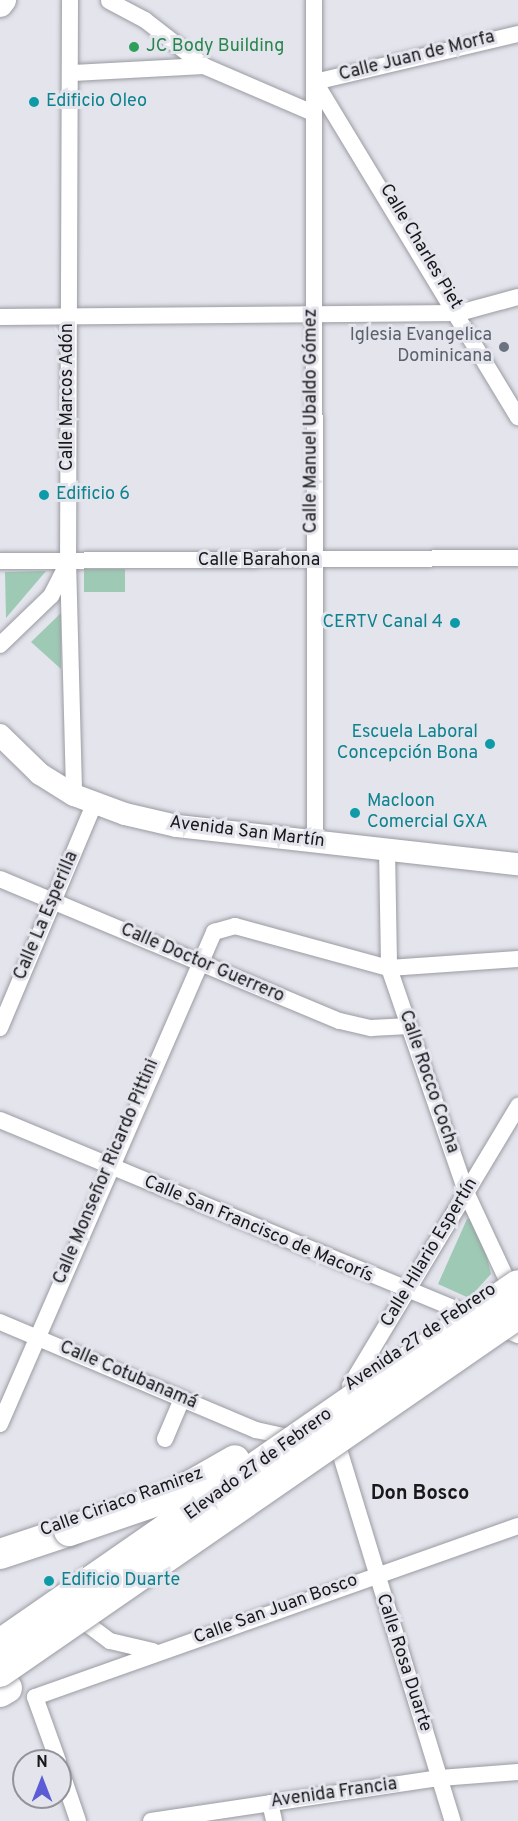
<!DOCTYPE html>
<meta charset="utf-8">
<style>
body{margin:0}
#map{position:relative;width:518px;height:1821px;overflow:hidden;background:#e3e4ec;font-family:Overpass,sans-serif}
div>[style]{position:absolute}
.green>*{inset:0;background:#9ecab5;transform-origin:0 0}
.roads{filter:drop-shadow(0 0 2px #9a9ba2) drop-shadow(0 0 2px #9a9ba2)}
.street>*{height:16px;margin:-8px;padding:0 8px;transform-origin:8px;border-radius:8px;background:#fff}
.secondary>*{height:22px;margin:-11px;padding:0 11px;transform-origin:11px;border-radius:11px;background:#fff}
.primary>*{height:26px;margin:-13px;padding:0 13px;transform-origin:13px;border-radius:13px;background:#fff}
.highway>*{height:30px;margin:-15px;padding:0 15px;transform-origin:15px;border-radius:15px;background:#fff}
.bridges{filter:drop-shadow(0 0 2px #9a9ba2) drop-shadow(0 0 2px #9a9ba2)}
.highway-bridge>*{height:30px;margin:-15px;padding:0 15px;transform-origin:15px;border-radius:15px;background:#fff}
.dots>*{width:16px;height:16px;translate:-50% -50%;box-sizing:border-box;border:3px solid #e3e4ec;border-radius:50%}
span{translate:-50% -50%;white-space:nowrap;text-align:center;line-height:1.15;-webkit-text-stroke:6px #e3e4ec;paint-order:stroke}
.leisure-label{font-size:18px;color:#27864d}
.left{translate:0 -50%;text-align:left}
.street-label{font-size:18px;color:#18181b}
.culture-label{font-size:18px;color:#0d838f}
.right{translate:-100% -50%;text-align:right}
.worship-label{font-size:18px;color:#5b616d}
.neighbourhood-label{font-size:20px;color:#18181b;font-weight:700}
.north{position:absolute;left:12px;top:1749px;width:60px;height:60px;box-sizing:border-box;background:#e3e4ec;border:2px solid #929298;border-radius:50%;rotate:0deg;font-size:16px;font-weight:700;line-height:24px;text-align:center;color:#18181b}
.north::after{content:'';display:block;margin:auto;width:21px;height:27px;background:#5c5dd5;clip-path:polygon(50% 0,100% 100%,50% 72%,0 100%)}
</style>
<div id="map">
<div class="green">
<div style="left:125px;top:569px;width:23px;height:41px;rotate:90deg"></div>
<div style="clip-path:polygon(46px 571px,6px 618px,5px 572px)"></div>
<div style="clip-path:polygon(61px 613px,61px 669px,31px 642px)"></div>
<div style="clip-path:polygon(467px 1219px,478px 1219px,491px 1274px,469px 1298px,438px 1284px)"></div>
</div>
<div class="roads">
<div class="street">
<div style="left:70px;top:0;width:561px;rotate:90.2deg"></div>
<div style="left:68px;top:561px;width:234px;rotate:88.5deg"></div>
<div style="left:314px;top:0;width:841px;rotate:89.93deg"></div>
<div style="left:109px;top:1px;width:41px;rotate:27.8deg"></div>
<div style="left:145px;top:20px;width:75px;rotate:37.9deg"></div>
<div style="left:518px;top:34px;width:209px;rotate:166.7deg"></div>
<div style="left:315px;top:82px;width:392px;rotate:58.8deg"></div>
<div style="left:73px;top:73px;width:131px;rotate:-3.1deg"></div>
<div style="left:204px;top:66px;width:119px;rotate:23.3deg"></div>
<div style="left:0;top:317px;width:459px;rotate:-0.5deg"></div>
<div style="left:459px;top:313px;width:61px;rotate:-15.2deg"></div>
<div style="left:0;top:561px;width:518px;rotate:-0.33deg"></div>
<div style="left:0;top:645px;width:71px;rotate:-43.9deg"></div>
<div style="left:51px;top:596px;width:36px;rotate:-63deg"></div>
<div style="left:387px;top:849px;width:119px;rotate:89deg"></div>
<div style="left:389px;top:968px;width:237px;rotate:71deg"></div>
<div style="left:466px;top:1192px;width:114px;rotate:65deg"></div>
<div style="left:0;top:879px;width:368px;rotate:22.7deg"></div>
<div style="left:340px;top:1021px;width:32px;rotate:13deg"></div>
<div style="left:371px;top:1028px;width:38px;rotate:-3deg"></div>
<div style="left:0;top:1028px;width:243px;rotate:-67.2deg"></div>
<div style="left:0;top:1120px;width:561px;rotate:22.54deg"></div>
<div style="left:0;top:1322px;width:278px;rotate:22.9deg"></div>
<div style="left:256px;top:1430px;width:42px;rotate:12.4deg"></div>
<div style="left:350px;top:1400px;width:14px;rotate:-90deg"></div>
<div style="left:350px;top:1386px;width:327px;rotate:-59deg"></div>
<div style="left:0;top:1424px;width:537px;rotate:-66.49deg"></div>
<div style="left:214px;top:932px;width:22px;rotate:-16deg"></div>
<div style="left:235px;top:926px;width:160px;rotate:15.3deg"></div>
<div style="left:389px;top:968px;width:129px;rotate:-4deg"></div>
<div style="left:165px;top:1439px;width:43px;rotate:-67deg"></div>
<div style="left:326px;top:1444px;width:12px;rotate:9deg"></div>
<div style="left:338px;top:1446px;width:392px;rotate:73deg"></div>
<div style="left:82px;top:1620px;width:35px;rotate:37deg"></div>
<div style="left:110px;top:1641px;width:44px;rotate:13.1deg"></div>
<div style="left:58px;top:1761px;width:68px;rotate:-109.8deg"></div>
<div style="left:35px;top:1697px;width:512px;rotate:-19.5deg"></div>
<div style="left:60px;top:1768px;width:56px;rotate:71.2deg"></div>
<div style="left:270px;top:1803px;width:18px;rotate:77deg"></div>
<div style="left:151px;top:1821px;width:292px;rotate:-8.5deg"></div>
<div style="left:440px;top:1778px;width:78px;rotate:-4.4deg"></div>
</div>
<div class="secondary">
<div style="left:0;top:735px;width:56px;rotate:44.3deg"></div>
<div style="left:40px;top:774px;width:40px;rotate:32deg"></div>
<div style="left:74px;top:795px;width:54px;rotate:20.4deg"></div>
<div style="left:125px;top:814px;width:53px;rotate:13deg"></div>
<div style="left:177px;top:826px;width:343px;rotate:6.4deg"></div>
</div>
<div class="primary">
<div style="left:0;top:4px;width:5px;rotate:-53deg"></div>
</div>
<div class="highway">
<div style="left:0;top:1554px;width:73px;rotate:-18.4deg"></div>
<div style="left:0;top:1692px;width:8px;rotate:-30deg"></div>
</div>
</div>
<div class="bridges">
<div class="highway-bridge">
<div style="left:69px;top:1531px;width:111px;rotate:-18.9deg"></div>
<div style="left:174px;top:1495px;width:70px;rotate:-29.8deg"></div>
<div style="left:0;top:1644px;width:630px;rotate:-34.72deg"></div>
<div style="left:0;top:1672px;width:630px;rotate:-34.65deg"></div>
</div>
</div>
<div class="dots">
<div style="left:134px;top:47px;background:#2e9e5b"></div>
<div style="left:34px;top:102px;background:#0f9aa8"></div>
<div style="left:504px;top:347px;background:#6b7280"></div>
<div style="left:44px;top:495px;background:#0f9aa8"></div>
<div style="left:455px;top:623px;background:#0f9aa8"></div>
<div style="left:490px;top:744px;background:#0f9aa8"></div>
<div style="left:355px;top:813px;background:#0f9aa8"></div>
<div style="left:49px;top:1581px;background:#0f9aa8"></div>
</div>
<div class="leisure-label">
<span class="left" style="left:146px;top:47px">JC Body Building</span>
</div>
<div class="street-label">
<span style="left:417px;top:57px;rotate:-14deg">Calle Juan de Morfa</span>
<span style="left:420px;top:247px;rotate:59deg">Calle Charles Piet</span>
<span style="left:68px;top:397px;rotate:-90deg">Calle Marcos Adón</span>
<span style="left:312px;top:421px;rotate:-90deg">Calle Manuel Ubaldo Gómez</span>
<span style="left:259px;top:561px">Calle Barahona</span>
<span style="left:247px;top:833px;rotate:7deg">Avenida San Martín</span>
<span style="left:47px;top:916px;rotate:-67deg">Calle La Esperilla</span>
<span style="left:202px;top:964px;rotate:23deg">Calle Doctor Guerrero</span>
<span style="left:428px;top:1082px;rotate:71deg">Calle Rocco Cocha</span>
<span style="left:107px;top:1172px;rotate:-67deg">Calle Monseñor Ricardo Pittini</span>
<span style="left:258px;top:1230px;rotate:23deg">Calle San Francisco de Macorís</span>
<span style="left:430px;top:1253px;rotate:-59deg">Calle Hilario Espertín</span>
<span style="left:421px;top:1338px;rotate:-34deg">Avenida 27 de Febrero</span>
<span style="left:128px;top:1376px;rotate:23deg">Calle Cotubanamá</span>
<span style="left:259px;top:1465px;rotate:-36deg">Elevado 27 de Febrero</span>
<span style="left:122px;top:1503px;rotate:-20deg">Calle Ciriaco Ramirez</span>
<span style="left:276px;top:1610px;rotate:-20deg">Calle San Juan Bosco</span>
<span style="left:403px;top:1663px;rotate:72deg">Calle Rosa Duarte</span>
<span style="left:334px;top:1794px;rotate:-8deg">Avenida Francia</span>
</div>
<div class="culture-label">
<span class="left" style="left:46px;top:102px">Edificio Oleo</span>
<span class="left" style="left:56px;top:495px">Edificio 6</span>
<span class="right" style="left:443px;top:623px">CERTV Canal 4</span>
<span class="right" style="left:478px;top:744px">Escuela Laboral<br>Concepción Bona</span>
<span class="left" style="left:367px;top:813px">Macloon<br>Comercial GXA</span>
<span class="left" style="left:61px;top:1581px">Edificio Duarte</span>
</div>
<div class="worship-label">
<span class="right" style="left:492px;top:347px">Iglesia Evangelica<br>Dominicana</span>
</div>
<div class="neighbourhood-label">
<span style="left:420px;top:1494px">Don Bosco</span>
</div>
<div class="north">N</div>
</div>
